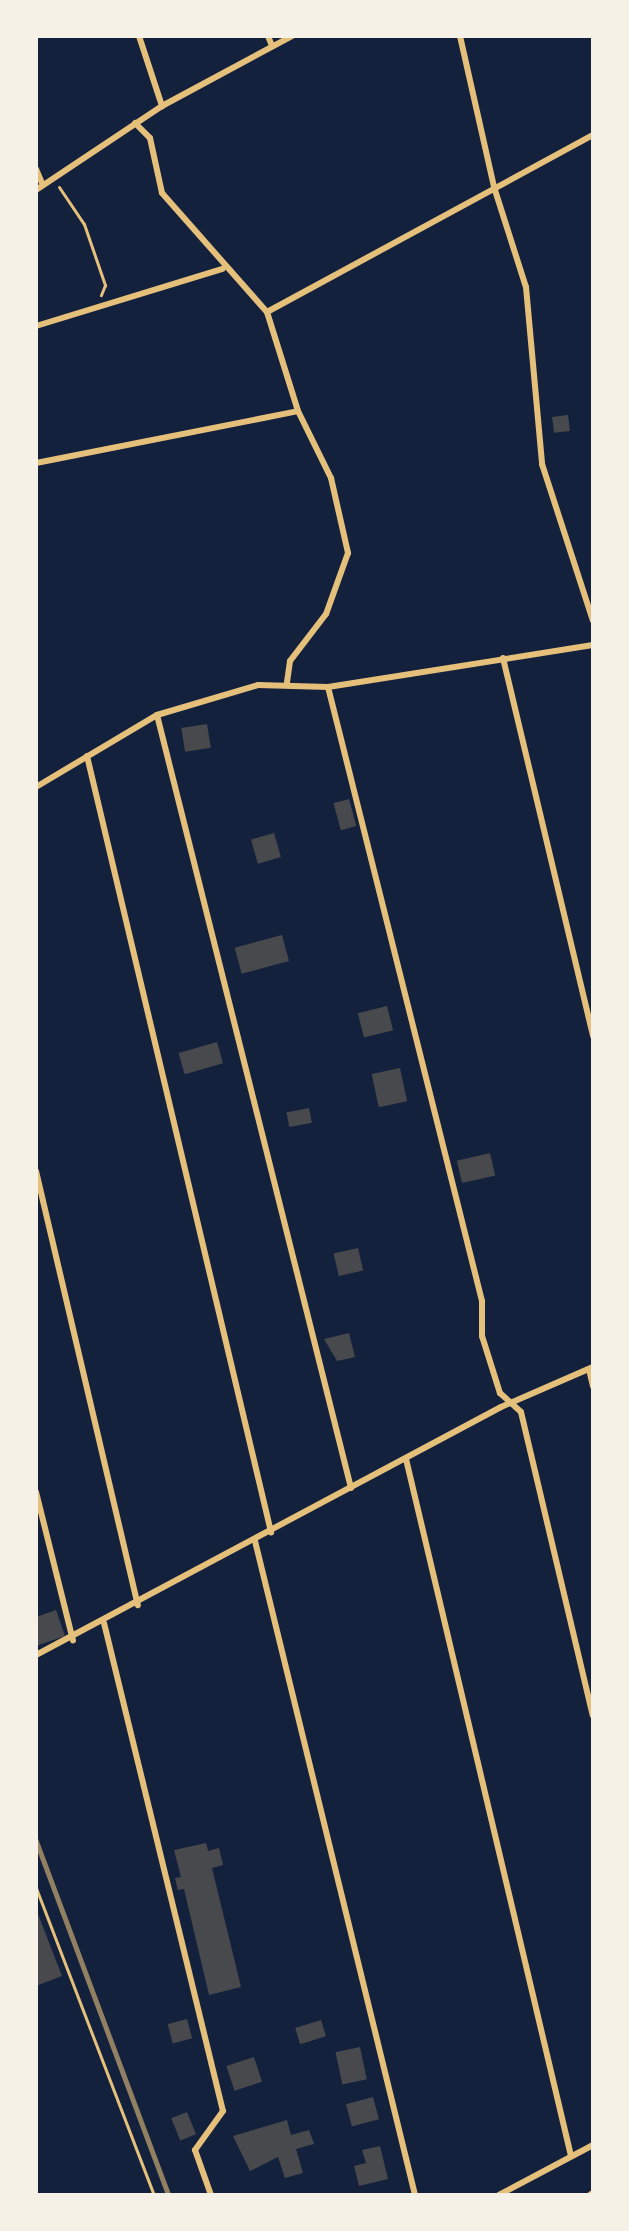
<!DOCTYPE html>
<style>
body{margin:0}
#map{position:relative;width:629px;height:2231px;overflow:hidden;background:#14213d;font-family:Inter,sans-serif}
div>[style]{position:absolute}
.building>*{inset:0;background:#48494c;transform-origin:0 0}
.path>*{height:3px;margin:-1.5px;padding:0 1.5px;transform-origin:1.5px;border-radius:1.5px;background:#e5c07b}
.minor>*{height:6px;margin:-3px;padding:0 3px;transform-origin:3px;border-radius:3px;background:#e5c07b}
.secondary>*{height:9px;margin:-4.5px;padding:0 4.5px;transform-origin:4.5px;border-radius:4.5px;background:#e5c07b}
.rail>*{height:4.5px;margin:-2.25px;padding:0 2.25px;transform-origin:2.25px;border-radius:2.25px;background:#918062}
span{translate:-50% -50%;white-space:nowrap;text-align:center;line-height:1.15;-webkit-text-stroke:6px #f6f1e7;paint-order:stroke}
.frame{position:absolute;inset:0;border:38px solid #f6f1e7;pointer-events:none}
</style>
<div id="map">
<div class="building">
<div style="left:568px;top:415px;width:16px;height:16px;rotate:83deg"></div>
<div style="left:207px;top:724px;width:24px;height:26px;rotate:81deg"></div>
<div style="left:349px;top:799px;width:28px;height:16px;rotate:75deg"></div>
<div style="left:274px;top:833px;width:25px;height:24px;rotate:74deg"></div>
<div style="left:282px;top:935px;width:27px;height:49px;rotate:75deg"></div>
<div style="left:387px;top:1006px;width:25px;height:30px;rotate:76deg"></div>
<div style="left:217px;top:1042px;width:22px;height:40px;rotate:74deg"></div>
<div style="left:400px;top:1068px;width:34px;height:29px;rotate:78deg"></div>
<div style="left:309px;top:1108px;width:15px;height:23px;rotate:79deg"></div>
<div style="left:490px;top:1153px;width:23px;height:34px;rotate:77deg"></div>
<div style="left:358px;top:1248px;width:23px;height:25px;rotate:77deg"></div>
<div style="clip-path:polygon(349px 1333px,355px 1357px,337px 1361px,324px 1339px)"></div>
<div style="clip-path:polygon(56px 1610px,65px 1636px,36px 1646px,36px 1617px)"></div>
<div style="clip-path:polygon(206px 1843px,208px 1851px,219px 1848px,223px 1865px,212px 1868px,241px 1987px,209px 1995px,184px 1889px,178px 1890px,175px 1878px,181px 1877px,174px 1850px)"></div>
<div style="clip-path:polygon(36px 1909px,62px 1976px,36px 1986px)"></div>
<div style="left:187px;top:2019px;width:20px;height:20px;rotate:75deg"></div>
<div style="left:321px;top:2020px;width:17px;height:27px;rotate:73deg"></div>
<div style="left:360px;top:2047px;width:33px;height:25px;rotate:78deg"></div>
<div style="left:254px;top:2057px;width:26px;height:29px;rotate:72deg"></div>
<div style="left:373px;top:2097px;width:23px;height:28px;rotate:75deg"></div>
<div style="left:187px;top:2112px;width:24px;height:17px;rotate:68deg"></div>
<div style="clip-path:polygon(287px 2120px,291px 2135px,309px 2130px,314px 2144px,296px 2149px,303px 2173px,285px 2178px,278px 2157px,250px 2171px,233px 2136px)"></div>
<div style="clip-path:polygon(380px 2146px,388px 2179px,359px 2186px,354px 2166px,366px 2163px,362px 2150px)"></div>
</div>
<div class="path">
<div style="left:59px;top:187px;width:45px;rotate:56deg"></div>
<div style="left:84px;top:224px;width:65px;rotate:71deg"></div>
<div style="left:105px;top:285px;width:11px;rotate:112deg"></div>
<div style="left:36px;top:1888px;width:329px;rotate:69deg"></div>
</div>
<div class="minor">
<div style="left:139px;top:36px;width:74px;rotate:71.8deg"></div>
<div style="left:268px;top:36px;width:11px;rotate:68deg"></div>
<div style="left:460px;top:36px;width:155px;rotate:77.3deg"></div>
<div style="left:494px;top:187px;width:105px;rotate:72.3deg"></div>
<div style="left:526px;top:287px;width:178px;rotate:84.8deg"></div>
<div style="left:542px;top:464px;width:165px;rotate:72deg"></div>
<div style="left:135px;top:123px;width:21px;rotate:45deg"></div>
<div style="left:150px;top:138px;width:56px;rotate:77.7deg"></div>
<div style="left:162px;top:193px;width:159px;rotate:48.6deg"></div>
<div style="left:267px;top:312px;width:104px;rotate:72.6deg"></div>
<div style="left:298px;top:411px;width:75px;rotate:63.8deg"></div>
<div style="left:331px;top:478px;width:77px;rotate:77.2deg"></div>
<div style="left:348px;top:553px;width:65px;rotate:109.8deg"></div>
<div style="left:326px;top:614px;width:59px;rotate:127.5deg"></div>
<div style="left:290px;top:661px;width:22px;rotate:98deg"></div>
<div style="left:36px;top:169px;width:15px;rotate:67deg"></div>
<div style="left:36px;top:190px;width:151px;rotate:-33.7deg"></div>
<div style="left:162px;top:106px;width:148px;rotate:-28.3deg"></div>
<div style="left:267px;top:312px;width:371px;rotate:-28.5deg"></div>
<div style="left:36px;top:326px;width:195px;rotate:-17deg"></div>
<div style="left:36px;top:463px;width:267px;rotate:-11.2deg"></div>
<div style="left:503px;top:658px;width:389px;rotate:76.6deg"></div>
<div style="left:328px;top:687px;width:633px;rotate:75.92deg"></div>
<div style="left:482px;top:1301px;width:35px;rotate:90deg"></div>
<div style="left:482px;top:1336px;width:60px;rotate:72.5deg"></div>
<div style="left:500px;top:1393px;width:28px;rotate:42deg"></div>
<div style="left:521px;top:1412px;width:312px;rotate:76.7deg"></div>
<div style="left:157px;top:715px;width:797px;rotate:75.91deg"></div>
<div style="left:87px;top:756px;width:798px;rotate:76.66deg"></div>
<div style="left:36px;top:787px;width:141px;rotate:-30.8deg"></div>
<div style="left:157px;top:715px;width:105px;rotate:-16.5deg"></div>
<div style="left:258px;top:685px;width:70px;rotate:1.6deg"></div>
<div style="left:328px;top:687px;width:268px;rotate:-9deg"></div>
<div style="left:36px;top:1171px;width:446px;rotate:76.8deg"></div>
<div style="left:589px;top:1369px;width:18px;rotate:77deg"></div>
<div style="left:406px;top:1459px;width:716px;rotate:76.68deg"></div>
<div style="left:36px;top:1492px;width:153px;rotate:76deg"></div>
<div style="left:255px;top:1541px;width:673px;rotate:76.25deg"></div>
<div style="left:104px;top:1623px;width:502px;rotate:76.3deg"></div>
<div style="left:223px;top:2111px;width:48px;rotate:125.7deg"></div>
<div style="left:195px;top:2150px;width:48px;rotate:70.4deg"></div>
<div style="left:36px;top:1655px;width:527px;rotate:-28.07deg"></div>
<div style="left:501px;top:1407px;width:100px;rotate:-23.5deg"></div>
<div style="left:499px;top:2195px;width:106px;rotate:-28deg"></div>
</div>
<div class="secondary">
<div style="left:591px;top:2195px;width:2px;rotate:-27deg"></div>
</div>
<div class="rail">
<div style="left:36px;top:1840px;width:379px;rotate:69.5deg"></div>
</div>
<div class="frame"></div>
</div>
